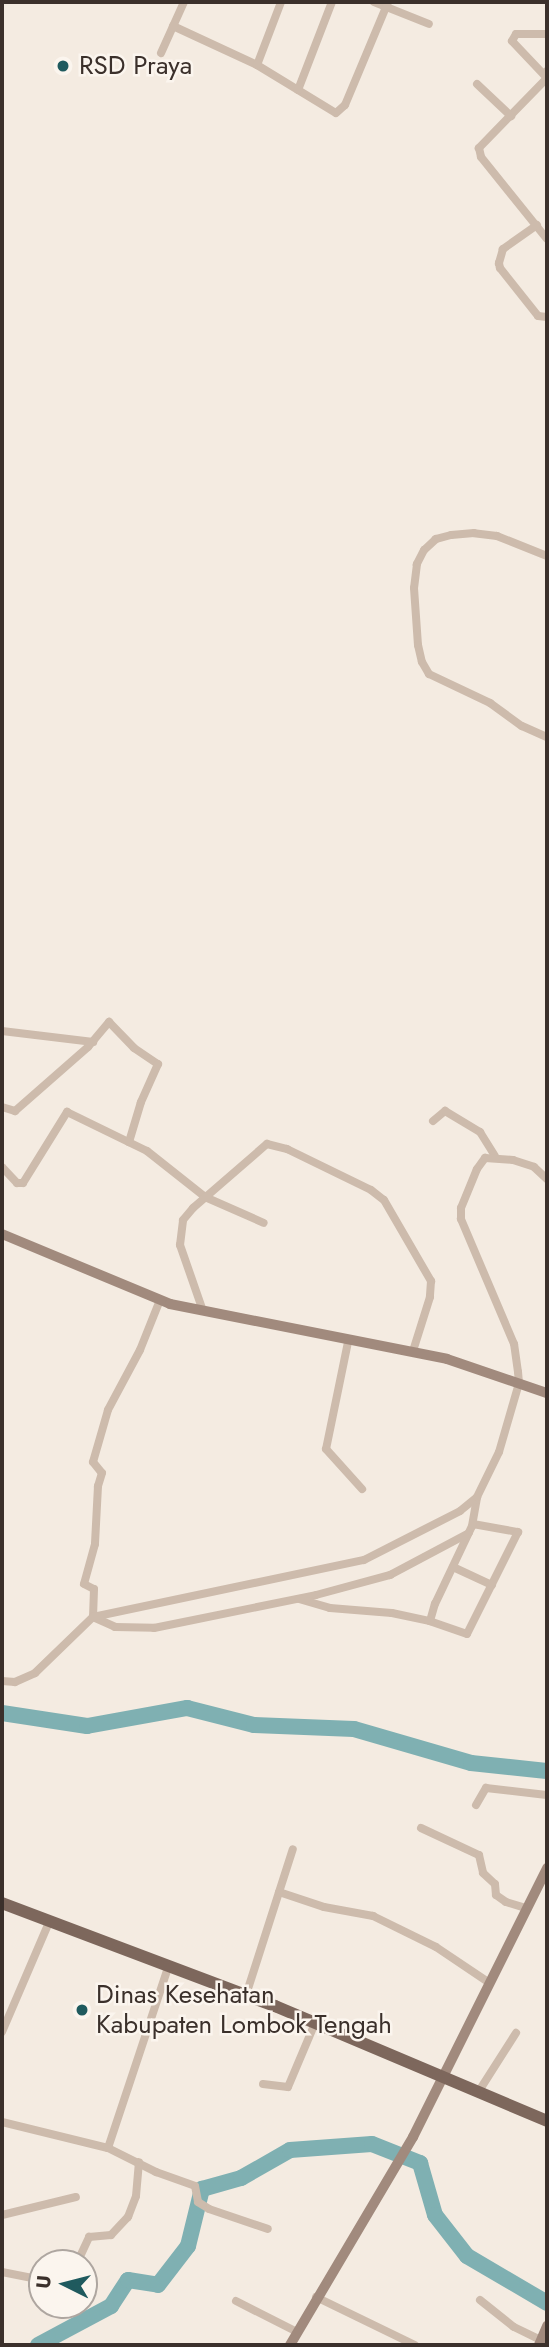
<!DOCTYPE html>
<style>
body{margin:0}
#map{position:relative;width:549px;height:2347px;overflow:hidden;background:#f4ebe1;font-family:Jost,sans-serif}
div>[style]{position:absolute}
.river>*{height:16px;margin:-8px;padding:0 8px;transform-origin:8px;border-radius:8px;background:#7fb0b2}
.street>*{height:8px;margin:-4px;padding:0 4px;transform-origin:4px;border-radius:4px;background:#cdbbac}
.secondary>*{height:10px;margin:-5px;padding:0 5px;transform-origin:5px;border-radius:5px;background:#a18a7d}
.primary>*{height:12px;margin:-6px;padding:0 6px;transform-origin:6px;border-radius:6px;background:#7d675c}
.dots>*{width:19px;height:19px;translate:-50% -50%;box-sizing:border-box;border:4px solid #fbf5ee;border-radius:50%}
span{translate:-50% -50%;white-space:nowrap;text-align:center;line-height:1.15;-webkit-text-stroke:5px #fbf5ee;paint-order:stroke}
.poi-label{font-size:26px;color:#3b302b}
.left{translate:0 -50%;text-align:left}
.frame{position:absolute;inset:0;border:4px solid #3b302b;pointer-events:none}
.north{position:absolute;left:28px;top:2249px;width:70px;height:70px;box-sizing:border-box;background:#fbf5ee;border:2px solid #aea6a0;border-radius:50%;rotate:276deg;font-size:19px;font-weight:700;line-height:28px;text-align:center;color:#3b302b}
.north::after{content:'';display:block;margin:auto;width:24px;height:32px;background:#1f5a5e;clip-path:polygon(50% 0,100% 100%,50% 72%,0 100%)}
</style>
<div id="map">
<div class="river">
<div style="left:2px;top:1713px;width:86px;rotate:8.7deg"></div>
<div style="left:87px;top:1726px;width:102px;rotate:-10.2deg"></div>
<div style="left:187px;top:1708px;width:69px;rotate:14.2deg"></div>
<div style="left:254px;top:1725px;width:100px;rotate:2.3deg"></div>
<div style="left:354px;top:1729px;width:122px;rotate:16.2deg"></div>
<div style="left:471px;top:1763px;width:76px;rotate:6deg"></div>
<div style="left:38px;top:2345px;width:83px;rotate:-28.1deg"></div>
<div style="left:111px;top:2306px;width:31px;rotate:-57deg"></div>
<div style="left:128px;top:2280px;width:30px;rotate:9deg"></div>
<div style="left:158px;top:2285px;width:49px;rotate:-52.4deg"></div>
<div style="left:188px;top:2246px;width:59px;rotate:-76.2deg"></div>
<div style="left:202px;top:2189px;width:41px;rotate:-15.8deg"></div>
<div style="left:241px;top:2178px;width:56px;rotate:-29.7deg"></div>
<div style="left:290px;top:2150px;width:82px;rotate:-4.2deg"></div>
<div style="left:372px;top:2144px;width:52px;rotate:21.6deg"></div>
<div style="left:420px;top:2163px;width:54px;rotate:73.9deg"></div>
<div style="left:435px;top:2215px;width:52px;rotate:52deg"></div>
<div style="left:467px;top:2256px;width:93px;rotate:30.4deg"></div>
</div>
<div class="street">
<div style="left:374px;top:2px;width:59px;rotate:21.8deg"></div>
<div style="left:173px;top:26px;width:93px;rotate:24.9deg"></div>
<div style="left:257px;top:65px;width:92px;rotate:31.3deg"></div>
<div style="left:336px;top:113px;width:12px;rotate:-42deg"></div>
<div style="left:345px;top:105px;width:112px;rotate:-67.3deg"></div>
<div style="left:161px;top:53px;width:56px;rotate:-65.7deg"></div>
<div style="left:257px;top:65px;width:67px;rotate:-69.1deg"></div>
<div style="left:547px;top:71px;width:7px;rotate:90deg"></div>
<div style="left:547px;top:78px;width:98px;rotate:134.2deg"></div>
<div style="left:479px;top:148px;width:9px;rotate:77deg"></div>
<div style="left:481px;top:157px;width:105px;rotate:51.2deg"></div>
<div style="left:547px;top:78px;width:51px;rotate:-133.4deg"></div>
<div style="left:512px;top:41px;width:8px;rotate:-60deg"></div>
<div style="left:516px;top:34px;width:31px"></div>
<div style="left:477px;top:84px;width:47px;rotate:43.3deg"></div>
<div style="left:298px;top:90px;width:94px;rotate:-68.9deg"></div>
<div style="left:537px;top:225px;width:42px;rotate:144.8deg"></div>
<div style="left:503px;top:249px;width:15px;rotate:106deg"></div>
<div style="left:499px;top:263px;width:5px;rotate:79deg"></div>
<div style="left:500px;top:268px;width:61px;rotate:51.6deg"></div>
<div style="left:538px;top:316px;width:9px;rotate:6deg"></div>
<div style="left:547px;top:556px;width:54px;rotate:-158.2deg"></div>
<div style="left:497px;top:536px;width:23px;rotate:-173deg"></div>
<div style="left:474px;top:533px;width:23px;rotate:175deg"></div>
<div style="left:451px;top:535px;width:16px;rotate:165deg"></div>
<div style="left:436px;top:539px;width:16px;rotate:137deg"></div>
<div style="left:424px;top:550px;width:16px;rotate:117deg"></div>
<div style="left:417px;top:564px;width:24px;rotate:97deg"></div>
<div style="left:414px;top:588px;width:57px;rotate:86deg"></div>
<div style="left:418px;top:645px;width:17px;rotate:77deg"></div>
<div style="left:422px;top:662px;width:14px;rotate:60deg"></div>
<div style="left:429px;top:674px;width:68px;rotate:25.4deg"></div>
<div style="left:490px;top:703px;width:39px;rotate:36deg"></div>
<div style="left:522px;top:726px;width:27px;rotate:24deg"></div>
<div style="left:2px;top:1031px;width:92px;rotate:6.9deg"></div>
<div style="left:2px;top:1107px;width:14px;rotate:17deg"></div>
<div style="left:15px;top:1111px;width:97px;rotate:-41.2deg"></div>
<div style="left:88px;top:1047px;width:33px;rotate:-50deg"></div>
<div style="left:109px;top:1022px;width:36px;rotate:46deg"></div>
<div style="left:134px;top:1048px;width:29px;rotate:34deg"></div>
<div style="left:158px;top:1064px;width:42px;rotate:114.1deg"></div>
<div style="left:141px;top:1102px;width:42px;rotate:106.7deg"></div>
<div style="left:433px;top:1121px;width:16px;rotate:-40deg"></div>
<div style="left:445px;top:1111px;width:41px;rotate:31deg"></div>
<div style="left:480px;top:1132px;width:28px;rotate:58deg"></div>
<div style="left:2px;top:1167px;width:22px;rotate:47deg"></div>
<div style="left:17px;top:1183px;width:6px"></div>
<div style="left:23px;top:1183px;width:84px;rotate:-58.2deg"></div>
<div style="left:67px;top:1112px;width:89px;rotate:26deg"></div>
<div style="left:147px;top:1151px;width:74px;rotate:38.4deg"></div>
<div style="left:205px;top:1197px;width:64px;rotate:23.8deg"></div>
<div style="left:160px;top:1300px;width:54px;rotate:111.8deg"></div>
<div style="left:140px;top:1350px;width:68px;rotate:118.1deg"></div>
<div style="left:108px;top:1410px;width:54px;rotate:106.1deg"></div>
<div style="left:93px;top:1462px;width:14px;rotate:51deg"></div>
<div style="left:102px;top:1473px;width:14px;rotate:107deg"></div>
<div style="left:98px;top:1486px;width:58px;rotate:93deg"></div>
<div style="left:95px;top:1544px;width:41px;rotate:105.4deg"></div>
<div style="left:84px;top:1584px;width:11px;rotate:27deg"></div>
<div style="left:94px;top:1589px;width:28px;rotate:92deg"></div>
<div style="left:93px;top:1617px;width:24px;rotate:24deg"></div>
<div style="left:115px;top:1627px;width:39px;rotate:1deg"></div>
<div style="left:154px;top:1628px;width:165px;rotate:-11.5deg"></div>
<div style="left:316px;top:1595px;width:77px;rotate:-15.1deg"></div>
<div style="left:390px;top:1575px;width:89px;rotate:-28deg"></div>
<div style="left:203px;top:1311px;width:70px;rotate:-109.2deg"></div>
<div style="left:180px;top:1245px;width:25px;rotate:-83deg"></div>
<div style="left:183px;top:1220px;width:16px;rotate:-50deg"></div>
<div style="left:193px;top:1208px;width:98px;rotate:-40.9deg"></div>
<div style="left:267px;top:1144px;width:21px;rotate:14deg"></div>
<div style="left:287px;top:1149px;width:93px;rotate:26deg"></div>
<div style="left:371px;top:1190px;width:16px;rotate:38deg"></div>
<div style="left:384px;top:1200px;width:94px;rotate:59.9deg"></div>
<div style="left:431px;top:1281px;width:16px;rotate:94deg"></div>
<div style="left:430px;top:1297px;width:57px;rotate:107.5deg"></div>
<div style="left:348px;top:1342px;width:109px;rotate:101.6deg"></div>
<div style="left:326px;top:1449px;width:54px;rotate:48deg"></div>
<div style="left:473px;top:1524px;width:46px;rotate:10.1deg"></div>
<div style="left:518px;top:1532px;width:114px;rotate:116.6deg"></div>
<div style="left:467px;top:1634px;width:39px;rotate:-161deg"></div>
<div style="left:430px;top:1621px;width:18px;rotate:-74deg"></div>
<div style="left:435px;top:1604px;width:86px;rotate:-64.6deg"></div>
<div style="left:472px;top:1526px;width:29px;rotate:-80deg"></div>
<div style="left:453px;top:1567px;width:43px;rotate:24.8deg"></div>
<div style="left:299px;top:1599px;width:32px;rotate:16deg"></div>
<div style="left:330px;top:1608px;width:62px;rotate:4.6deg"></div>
<div style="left:392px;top:1613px;width:39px;rotate:12deg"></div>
<div style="left:2px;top:1681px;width:13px;rotate:4deg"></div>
<div style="left:15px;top:1682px;width:22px;rotate:-24deg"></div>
<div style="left:35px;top:1673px;width:81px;rotate:-44deg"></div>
<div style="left:93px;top:1617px;width:277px;rotate:-11.9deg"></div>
<div style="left:364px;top:1560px;width:108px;rotate:-27deg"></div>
<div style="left:460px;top:1511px;width:22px;rotate:-39deg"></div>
<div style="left:477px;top:1497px;width:50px;rotate:-63.9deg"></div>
<div style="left:499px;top:1452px;width:72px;rotate:-73.8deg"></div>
<div style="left:519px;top:1383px;width:11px;rotate:-95deg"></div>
<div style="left:518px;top:1372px;width:28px;rotate:-98deg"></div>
<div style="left:514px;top:1344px;width:136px;rotate:-113deg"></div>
<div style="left:461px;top:1219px;width:11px;rotate:-90deg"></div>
<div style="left:461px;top:1208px;width:42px;rotate:-67.7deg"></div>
<div style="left:477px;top:1169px;width:14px;rotate:-54deg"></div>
<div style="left:485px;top:1158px;width:28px;rotate:4deg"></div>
<div style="left:513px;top:1160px;width:22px;rotate:18deg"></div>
<div style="left:534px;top:1167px;width:18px;rotate:43deg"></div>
<div style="left:476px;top:1805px;width:20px;rotate:-60deg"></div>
<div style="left:486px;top:1788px;width:61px;rotate:6.5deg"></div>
<div style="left:421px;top:1828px;width:64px;rotate:25deg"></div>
<div style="left:479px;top:1855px;width:18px;rotate:77deg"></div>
<div style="left:483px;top:1873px;width:16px;rotate:43deg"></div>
<div style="left:495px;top:1884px;width:11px;rotate:85deg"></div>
<div style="left:496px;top:1895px;width:12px;rotate:35deg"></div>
<div style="left:506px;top:1902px;width:21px;rotate:17deg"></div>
<div style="left:279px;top:1892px;width:47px;rotate:18.4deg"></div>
<div style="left:324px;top:1907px;width:50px;rotate:10.4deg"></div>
<div style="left:373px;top:1916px;width:70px;rotate:26.2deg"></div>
<div style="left:436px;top:1947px;width:63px;rotate:33.9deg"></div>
<div style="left:246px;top:1995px;width:153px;rotate:-72.2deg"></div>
<div style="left:2px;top:2032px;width:122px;rotate:-66.8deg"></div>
<div style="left:263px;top:2084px;width:25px;rotate:7deg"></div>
<div style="left:288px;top:2087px;width:69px;rotate:-67.1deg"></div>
<div style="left:479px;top:2091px;width:69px;rotate:-57.5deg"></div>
<div style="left:2px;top:2122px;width:109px;rotate:13.8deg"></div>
<div style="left:108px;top:2148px;width:54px;rotate:26.6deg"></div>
<div style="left:156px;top:2172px;width:41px;rotate:19.7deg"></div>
<div style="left:195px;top:2186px;width:16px;rotate:79deg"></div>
<div style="left:198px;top:2202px;width:13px;rotate:32deg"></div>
<div style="left:209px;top:2209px;width:62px;rotate:18.7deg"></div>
<div style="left:108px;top:2148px;width:193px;rotate:-71.6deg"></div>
<div style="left:2px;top:2215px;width:76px;rotate:-13.7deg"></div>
<div style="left:77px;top:2263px;width:29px;rotate:-65deg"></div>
<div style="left:89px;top:2237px;width:22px;rotate:-5deg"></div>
<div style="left:111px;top:2235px;width:25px;rotate:-47deg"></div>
<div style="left:128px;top:2217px;width:22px;rotate:-69deg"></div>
<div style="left:136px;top:2196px;width:34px;rotate:-85deg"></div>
<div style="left:2px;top:2272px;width:41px;rotate:11.3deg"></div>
<div style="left:316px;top:2297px;width:110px;rotate:25.9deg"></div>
<div style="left:480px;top:2300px;width:43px;rotate:38.5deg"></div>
<div style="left:514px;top:2327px;width:30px;rotate:26deg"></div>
<div style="left:236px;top:2301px;width:68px;rotate:26.9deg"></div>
</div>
<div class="secondary">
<div style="left:2px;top:1234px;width:182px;rotate:22.6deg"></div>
<div style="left:170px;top:1304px;width:282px;rotate:11.2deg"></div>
<div style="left:447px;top:1359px;width:106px;rotate:18.8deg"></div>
<div style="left:290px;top:2345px;width:242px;rotate:-59.4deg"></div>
<div style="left:413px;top:2137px;width:301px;rotate:-63.5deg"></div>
<div style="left:539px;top:2345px;width:21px;rotate:-67deg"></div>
</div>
<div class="primary">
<div style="left:2px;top:1903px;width:292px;rotate:20.7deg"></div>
<div style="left:275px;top:2006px;width:295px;rotate:22.9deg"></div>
</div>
<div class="dots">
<div style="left:63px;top:66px;background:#1f5a5e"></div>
<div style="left:82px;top:2010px;background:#1f5a5e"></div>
</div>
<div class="poi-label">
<span class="left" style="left:79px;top:66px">RSD Praya</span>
<span class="left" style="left:96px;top:2010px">Dinas Kesehatan<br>Kabupaten Lombok Tengah</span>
</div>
<div class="frame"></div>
<div class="north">U</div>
</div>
